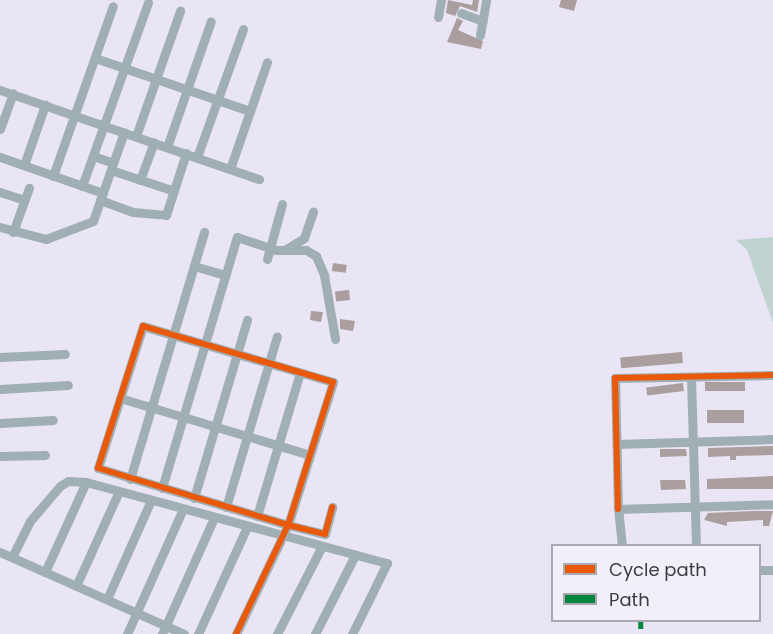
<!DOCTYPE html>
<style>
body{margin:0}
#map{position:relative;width:773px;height:634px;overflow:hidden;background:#eae5f5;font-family:Poppins,sans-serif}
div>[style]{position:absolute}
.green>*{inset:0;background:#bfd4d0}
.building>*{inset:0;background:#aa9e9f;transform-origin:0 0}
.minor>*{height:9px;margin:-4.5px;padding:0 4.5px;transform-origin:4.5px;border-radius:4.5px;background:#a0afb4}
.quiet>*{height:4.5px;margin-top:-2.25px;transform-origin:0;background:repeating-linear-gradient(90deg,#00873e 0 9px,transparent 0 13.5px)}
.cycleway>*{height:6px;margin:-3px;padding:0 3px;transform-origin:3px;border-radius:3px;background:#e8590c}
span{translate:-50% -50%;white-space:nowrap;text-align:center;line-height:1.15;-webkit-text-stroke:6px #f2eefa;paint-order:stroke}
.legend{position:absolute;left:551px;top:544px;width:210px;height:78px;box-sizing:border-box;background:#f2eefa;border:2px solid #aaa6b2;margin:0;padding:8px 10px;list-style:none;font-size:18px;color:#3d3945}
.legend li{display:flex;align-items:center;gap:12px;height:30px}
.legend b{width:30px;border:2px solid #aaa6b2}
</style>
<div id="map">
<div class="green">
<div style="clip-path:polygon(773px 237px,773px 323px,747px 250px,736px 240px)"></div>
</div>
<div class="building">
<div style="clip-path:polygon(448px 0,472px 5px,473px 0,479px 0,477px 12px,460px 6px,455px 16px,446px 13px)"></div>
<div style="clip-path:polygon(561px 0,577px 0,574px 11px,559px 7px)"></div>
<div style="clip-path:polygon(457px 18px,463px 21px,458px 30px,483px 41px,481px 49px,447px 42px)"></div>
<div style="left:333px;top:263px;width:14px;height:8px;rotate:8deg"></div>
<div style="left:349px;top:290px;width:10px;height:14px;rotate:84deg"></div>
<div style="clip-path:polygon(311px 311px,323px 312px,321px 322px,310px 320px)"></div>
<div style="clip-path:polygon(340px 319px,355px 321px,353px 331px,340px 329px)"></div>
<div style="left:682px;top:352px;width:11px;height:62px;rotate:85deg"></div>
<div style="left:745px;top:382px;width:9px;height:40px;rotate:90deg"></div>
<div style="left:683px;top:383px;width:8px;height:37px;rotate:83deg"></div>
<div style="left:744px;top:410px;width:13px;height:37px;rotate:90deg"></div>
<div style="clip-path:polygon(773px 446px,773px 455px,736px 456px,736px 460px,730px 460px,730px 456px,708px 457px,708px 448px)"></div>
<div style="clip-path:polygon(660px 449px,686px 449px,687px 456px,660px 457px)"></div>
<div style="clip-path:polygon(773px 476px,773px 489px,707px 489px,707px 479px)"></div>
<div style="clip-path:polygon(660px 480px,685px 480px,686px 489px,661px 490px)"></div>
<div style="clip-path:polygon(753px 511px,773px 511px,769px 526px,763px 526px,763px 520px,727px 522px,727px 526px,704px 520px,708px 513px)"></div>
</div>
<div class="minor">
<div style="left:461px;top:13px;width:23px;rotate:20deg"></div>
<div style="left:438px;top:17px;width:17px;rotate:-80deg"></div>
<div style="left:480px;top:35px;width:36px;rotate:-80deg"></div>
<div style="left:95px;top:58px;width:164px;rotate:18.9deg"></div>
<div style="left:0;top:90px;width:274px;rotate:19deg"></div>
<div style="left:0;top:129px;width:38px;rotate:-70deg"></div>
<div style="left:136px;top:136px;width:133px;rotate:-70.6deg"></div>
<div style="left:167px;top:147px;width:133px;rotate:-70.8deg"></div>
<div style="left:93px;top:156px;width:21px;rotate:19deg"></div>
<div style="left:0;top:157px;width:109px;rotate:19.3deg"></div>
<div style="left:197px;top:157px;width:136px;rotate:-70.2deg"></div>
<div style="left:24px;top:165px;width:64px;rotate:-70.7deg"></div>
<div style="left:230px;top:169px;width:113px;rotate:-70.9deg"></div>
<div style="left:111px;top:170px;width:66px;rotate:18.4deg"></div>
<div style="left:53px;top:176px;width:180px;rotate:-70.6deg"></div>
<div style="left:140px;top:180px;width:40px;rotate:-69.8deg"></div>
<div style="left:82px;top:186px;width:195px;rotate:-70.2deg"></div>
<div style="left:0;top:192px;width:25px;rotate:18deg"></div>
<div style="left:100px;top:200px;width:35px;rotate:20deg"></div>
<div style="left:133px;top:212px;width:33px;rotate:5deg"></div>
<div style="left:166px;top:215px;width:65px;rotate:-72.1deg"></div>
<div style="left:0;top:227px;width:48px;rotate:14.6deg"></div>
<div style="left:46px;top:239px;width:50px;rotate:-21deg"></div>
<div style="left:93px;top:221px;width:94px;rotate:-70.8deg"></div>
<div style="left:13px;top:232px;width:47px;rotate:-70deg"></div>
<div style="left:286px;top:249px;width:21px;rotate:-31deg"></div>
<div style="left:304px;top:238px;width:28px;rotate:-71deg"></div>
<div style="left:267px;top:259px;width:57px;rotate:-74.7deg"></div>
<div style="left:194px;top:266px;width:32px;rotate:16deg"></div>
<div style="left:0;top:357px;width:65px;rotate:-2.6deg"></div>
<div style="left:691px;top:377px;width:169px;rotate:88.3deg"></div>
<div style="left:0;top:389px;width:68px;rotate:-3.4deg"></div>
<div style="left:120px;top:398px;width:198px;rotate:16.7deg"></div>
<div style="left:0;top:423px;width:53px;rotate:-3.2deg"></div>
<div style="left:617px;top:444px;width:156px;rotate:-1.8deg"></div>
<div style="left:0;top:456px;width:45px;rotate:-1.3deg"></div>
<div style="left:130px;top:479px;width:258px;rotate:-73.3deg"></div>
<div style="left:86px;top:482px;width:99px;rotate:114.5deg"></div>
<div style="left:45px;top:572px;width:152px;rotate:24deg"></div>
<div style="left:162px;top:488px;width:262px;rotate:-73.4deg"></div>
<div style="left:237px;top:237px;width:41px;rotate:18.4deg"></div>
<div style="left:276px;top:250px;width:30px"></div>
<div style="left:306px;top:250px;width:12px;rotate:31deg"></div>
<div style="left:316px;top:256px;width:21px;rotate:67deg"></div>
<div style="left:324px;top:275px;width:65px;rotate:80.2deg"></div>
<div style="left:194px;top:498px;width:186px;rotate:-73.4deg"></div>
<div style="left:226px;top:507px;width:178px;rotate:-73.4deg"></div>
<div style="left:618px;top:509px;width:131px;rotate:-91.3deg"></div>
<div style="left:615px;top:378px;width:158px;rotate:-1.1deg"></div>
<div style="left:257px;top:516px;width:149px;rotate:-73.3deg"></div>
<div style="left:622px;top:546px;width:37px;rotate:-96deg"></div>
<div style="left:618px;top:509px;width:155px;rotate:-1.8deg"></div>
<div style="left:0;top:552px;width:49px;rotate:24deg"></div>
<div style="left:12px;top:557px;width:40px;rotate:-63.4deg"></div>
<div style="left:30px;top:521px;width:46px;rotate:-49.4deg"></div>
<div style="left:60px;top:486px;width:9px;rotate:-32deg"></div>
<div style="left:68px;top:481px;width:18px;rotate:3deg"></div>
<div style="left:86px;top:482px;width:312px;rotate:15.1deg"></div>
<div style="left:387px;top:563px;width:79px;rotate:116.2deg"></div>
<div style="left:760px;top:570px;width:13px"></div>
<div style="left:76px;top:586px;width:104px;rotate:-65.6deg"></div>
<div style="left:107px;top:599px;width:108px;rotate:-66deg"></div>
<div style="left:127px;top:634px;width:137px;rotate:-65.9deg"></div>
<div style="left:162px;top:634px;width:127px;rotate:-65.9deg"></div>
<div style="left:198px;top:634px;width:118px;rotate:-65.4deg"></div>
<div style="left:236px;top:634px;width:121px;rotate:-64.5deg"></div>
<div style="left:288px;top:525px;width:150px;rotate:-72.5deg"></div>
<div style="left:333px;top:382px;width:198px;rotate:-163.6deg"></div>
<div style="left:143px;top:326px;width:149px;rotate:107.6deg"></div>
<div style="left:98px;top:468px;width:198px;rotate:16.7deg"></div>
<div style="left:288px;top:525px;width:38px;rotate:14deg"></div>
<div style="left:325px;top:534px;width:28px;rotate:-75deg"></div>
<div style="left:277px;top:634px;width:99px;rotate:-62.9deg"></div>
<div style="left:315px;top:634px;width:89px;rotate:-63.1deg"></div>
</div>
<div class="quiet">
<div style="left:641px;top:620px;width:14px;rotate:90deg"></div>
</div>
<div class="cycleway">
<div style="left:618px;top:509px;width:131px;rotate:-91.3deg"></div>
<div style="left:615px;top:378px;width:158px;rotate:-1.1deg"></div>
<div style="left:236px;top:634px;width:121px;rotate:-64.5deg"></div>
<div style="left:288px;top:525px;width:150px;rotate:-72.5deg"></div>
<div style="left:333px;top:382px;width:198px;rotate:-163.6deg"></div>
<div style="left:143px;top:326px;width:149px;rotate:107.6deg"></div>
<div style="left:98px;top:468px;width:198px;rotate:16.7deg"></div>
<div style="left:288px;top:525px;width:38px;rotate:14deg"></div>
<div style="left:325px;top:534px;width:28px;rotate:-75deg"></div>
</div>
<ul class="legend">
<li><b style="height:8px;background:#e8590c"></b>Cycle path</li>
<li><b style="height:8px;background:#00873e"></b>Path</li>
</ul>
</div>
